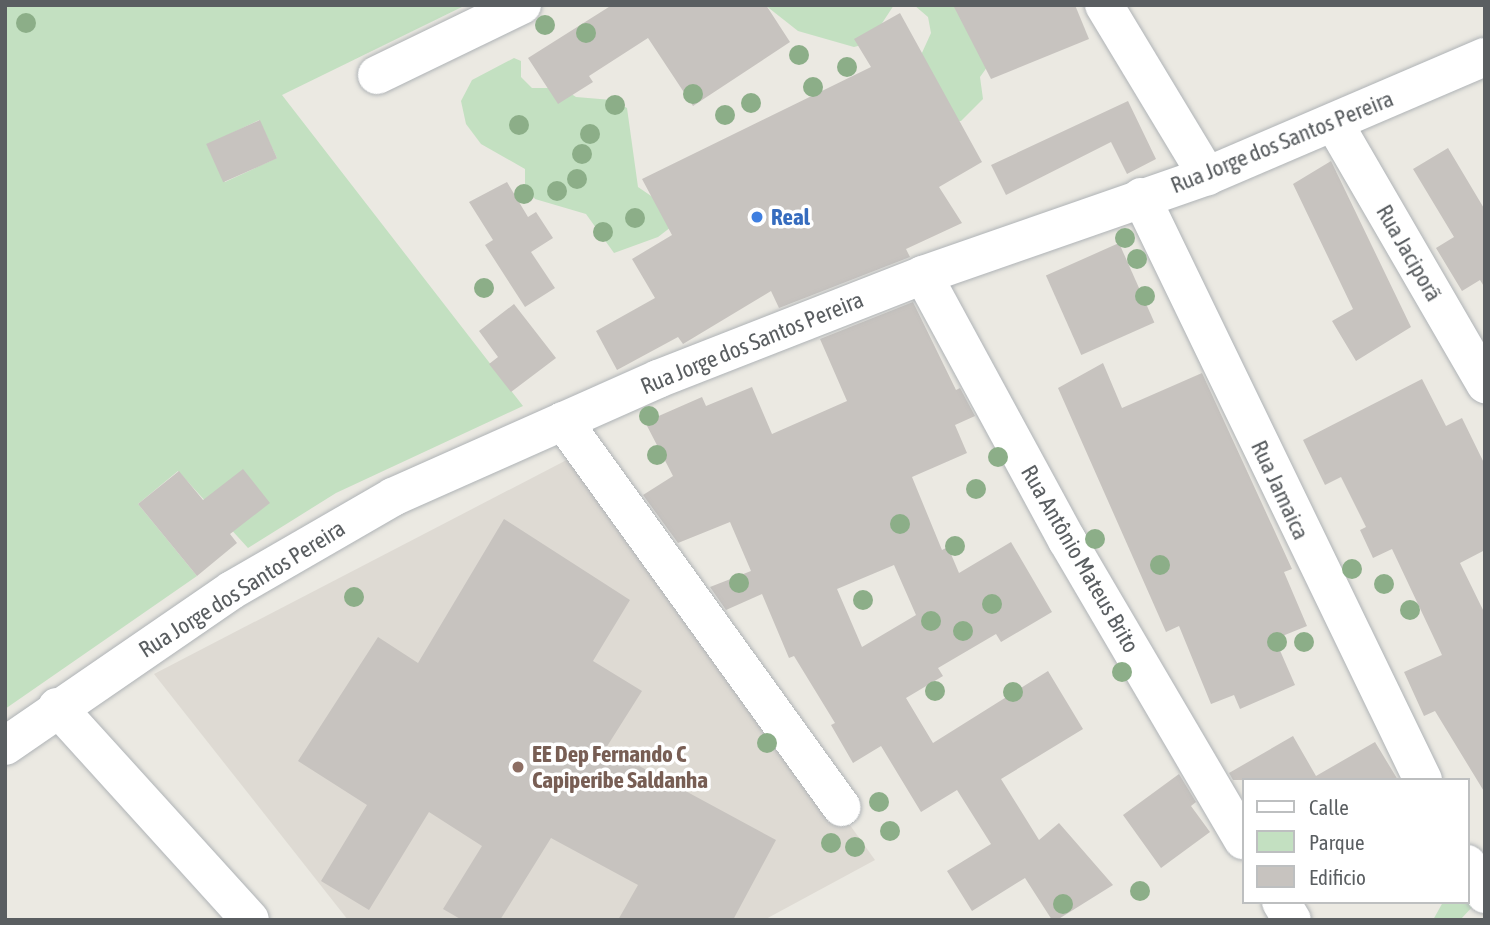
<!DOCTYPE html>
<meta charset="utf-8">
<style>
body{margin:0}
#map{position:relative;width:1490px;height:925px;overflow:hidden;background:#ebe9e2;font-family:"Asap Condensed",sans-serif}
div>[style]{position:absolute}
.education>*{inset:0;background:#dedad3}
.green>*{inset:0;background:#c3e0c1}
.building>*{inset:0;background:#c7c3bf;transform-origin:0 0}
.roads{filter:drop-shadow(0 0 2px #afb3b6) drop-shadow(0 0 2px #afb3b6)}
.minor>*{height:38px;margin:-19px;padding:0 19px;transform-origin:19px;border-radius:19px;background:#fff}
.tertiary>*{height:38px;margin:-19px;padding:0 19px;transform-origin:19px;border-radius:19px;background:#fff}
.trees>*{width:20px;height:20px;margin:-10px;border-radius:50%;background:#8cae88}
.dots>*{width:19px;height:19px;translate:-50% -50%;box-sizing:border-box;border:4px solid #fff;border-radius:50%}
span{translate:-50% -50%;white-space:nowrap;text-align:center;line-height:1.15;-webkit-text-stroke:7px #fff;paint-order:stroke}
.street-label{font-size:23px;color:#5a5e61}
.shop-label{font-size:23px;color:#366cbe;font-weight:700}
.left{translate:0 -50%;text-align:left}
.education-label{font-size:23px;color:#785e54;font-weight:700}
.frame{position:absolute;inset:0;border:7px solid #5a5e61;pointer-events:none}
.legend{position:absolute;left:1242px;top:778px;width:228px;height:126px;box-sizing:border-box;background:#fff;border:2px solid #bdbfc0;margin:0;padding:9px 12px;list-style:none;font-size:21px;color:#5a5e61}
.legend li{display:flex;align-items:center;gap:14px;height:35px}
.legend b{width:35px;border:2px solid #bdbfc0}
</style>
<div id="map">
<div class="education">
<div style="clip-path:polygon(582px 452px,875px 860px,764px 920px,348px 920px,154px 674px)"></div>
</div>
<div class="green">
<div style="clip-path:polygon(evenodd,5px 5px,466px 5px,282px 95px,523px 406px,336px 493px,248px 548px,178px 471px,138px 504px,197px 576px,5px 709px,5px 5px,259px 120px,277px 158px,225px 182px,207px 145px,259px 120px)"></div>
<div style="clip-path:polygon(765px 5px,894px 5px,869px 43px,854px 47px,798px 31px)"></div>
<div style="clip-path:polygon(914px 5px,990px 5px,990px 63px,980px 77px,983px 99px,961px 121px,952px 121px,921px 55px,931px 33px,928px 17px)"></div>
<div style="clip-path:polygon(514px 58px,521px 61px,521px 77px,532px 88px,562px 88px,576px 97px,612px 100px,627px 108px,638px 187px,657px 200px,671px 227px,658px 237px,614px 253px,586px 214px,535px 199px,525px 185px,525px 169px,481px 144px,466px 124px,461px 101px,472px 80px)"></div>
<div style="clip-path:polygon(1467px 865px,1475px 904px,1460px 920px,1433px 920px,1443px 902px,1467px 902px)"></div>
</div>
<div class="building">
<div style="clip-path:polygon(612px 5px,766px 5px,790px 42px,693px 106px,648px 38px,589px 76px,593px 82px,558px 104px,528px 58px)"></div>
<div style="clip-path:polygon(953px 5px,1075px 5px,1089px 39px,991px 79px)"></div>
<div style="clip-path:polygon(900px 13px,982px 162px,939px 187px,962px 223px,906px 249px,910px 257px,779px 308px,771px 291px,683px 344px,678px 337px,617px 370px,596px 331px,655px 298px,632px 259px,672px 235px,642px 179px,871px 67px,854px 39px)"></div>
<div style="clip-path:polygon(1128px 101px,1156px 159px,1127px 174px,1111px 142px,1006px 195px,991px 165px)"></div>
<div style="left:260px;top:120px;width:42px;height:59px;rotate:66deg"></div>
<div style="clip-path:polygon(1448px 148px,1485px 210px,1485px 288px,1480px 280px,1462px 291px,1436px 248px,1454px 237px,1413px 169px)"></div>
<div style="clip-path:polygon(1331px 161px,1411px 327px,1356px 361px,1332px 321px,1353px 309px,1293px 184px)"></div>
<div style="clip-path:polygon(507px 182px,528px 217px,536px 212px,553px 238px,531px 252px,555px 288px,525px 307px,485px 245px,493px 240px,469px 202px)"></div>
<div style="left:1119px;top:243px;width:87px;height:80px;rotate:66deg"></div>
<div style="clip-path:polygon(evenodd,913px 302px,956px 390px,960px 388px,975px 416px,955px 425px,967px 453px,912px 477px,942px 550px,948px 547px,959px 573px,1011px 542px,1052px 612px,1001px 642px,996px 634px,938px 668px,943px 676px,906px 698px,933px 743px,1048px 671px,1083px 729px,1001px 779px,1039px 840px,1059px 823px,1113px 885px,1057px 920px,1052px 920px,1025px 878px,972px 911px,947px 871px,991px 844px,957px 790px,921px 812px,881px 746px,853px 763px,831px 725px,835px 723px,794px 656px,789px 658px,762px 594px,726px 610px,710px 587px,751px 571px,730px 522px,678px 543px,643px 495px,673px 476px,645px 422px,702px 397px,706px 406px,752px 387px,772px 434px,847px 401px,820px 339px,913px 302px,894px 565px,916px 615px,862px 647px,837px 589px,894px 565px)"></div>
<div style="clip-path:polygon(514px 304px,556px 358px,511px 392px,489px 364px,498px 357px,479px 331px)"></div>
<div style="clip-path:polygon(1103px 363px,1122px 408px,1202px 373px,1292px 569px,1284px 572px,1307px 626px,1275px 639px,1295px 685px,1240px 709px,1234px 695px,1211px 704px,1179px 626px,1166px 632px,1058px 388px)"></div>
<div style="clip-path:polygon(1422px 379px,1446px 426px,1462px 418px,1485px 465px,1485px 550px,1460px 563px,1485px 614px,1485px 793px,1435px 711px,1424px 716px,1404px 672px,1442px 655px,1392px 549px,1373px 558px,1360px 530px,1366px 527px,1341px 477px,1325px 485px,1303px 440px)"></div>
<div style="clip-path:polygon(243px 469px,270px 503px,230px 534px,237px 543px,197px 576px,138px 504px,179px 471px,203px 500px)"></div>
<div style="clip-path:polygon(504px 519px,630px 600px,593px 661px,642px 691px,606px 748px,776px 840px,733px 920px,618px 920px,638px 885px,551px 838px,500px 920px,462px 920px,443px 909px,482px 846px,429px 812px,369px 910px,321px 881px,367px 805px,298px 761px,378px 637px,418px 663px)"></div>
<div style="clip-path:polygon(1293px 736px,1316px 776px,1375px 742px,1398px 780px,1233px 780px,1229px 773px)"></div>
<div style="clip-path:polygon(1179px 774px,1196px 802px,1191px 806px,1210px 832px,1161px 868px,1123px 815px)"></div>
</div>
<div class="roads">
<div class="minor">
<div style="left:377px;top:75px;width:161px;rotate:-25.8deg"></div>
<div style="left:1334px;top:123px;width:302px;rotate:59.9deg"></div>
<div style="left:1141px;top:197px;width:648px;rotate:64.19deg"></div>
<div style="left:923px;top:275px;width:302px;rotate:61.5deg"></div>
<div style="left:1067px;top:540px;width:348px;rotate:59.6deg"></div>
<div style="left:563px;top:421px;width:476px;rotate:54.2deg"></div>
<div style="left:57px;top:707px;width:287px;rotate:47.8deg"></div>
<div style="left:1467px;top:864px;width:35px;rotate:59deg"></div>
<div style="left:1281px;top:902px;width:21px;rotate:59deg"></div>
</div>
<div class="tertiary">
<div style="left:1104px;top:5px;width:200px;rotate:58.9deg"></div>
<div style="left:5px;top:746px;width:275px;rotate:-34.5deg"></div>
<div style="left:232px;top:590px;width:186px;rotate:-30deg"></div>
<div style="left:393px;top:497px;width:290px;rotate:-24deg"></div>
<div style="left:658px;top:379px;width:285px;rotate:-21.4deg"></div>
<div style="left:923px;top:275px;width:301px;rotate:-19.2deg"></div>
<div style="left:1207px;top:176px;width:302px;rotate:-23.2deg"></div>
</div>
</div>
<div class="trees">
<div style="left:26px;top:23px"></div>
<div style="left:545px;top:25px"></div>
<div style="left:586px;top:33px"></div>
<div style="left:799px;top:55px"></div>
<div style="left:847px;top:67px"></div>
<div style="left:813px;top:87px"></div>
<div style="left:693px;top:94px"></div>
<div style="left:751px;top:103px"></div>
<div style="left:615px;top:105px"></div>
<div style="left:725px;top:115px"></div>
<div style="left:519px;top:125px"></div>
<div style="left:590px;top:134px"></div>
<div style="left:582px;top:154px"></div>
<div style="left:577px;top:179px"></div>
<div style="left:557px;top:191px"></div>
<div style="left:524px;top:194px"></div>
<div style="left:635px;top:218px"></div>
<div style="left:603px;top:232px"></div>
<div style="left:1125px;top:238px"></div>
<div style="left:1137px;top:259px"></div>
<div style="left:484px;top:288px"></div>
<div style="left:1145px;top:296px"></div>
<div style="left:649px;top:416px"></div>
<div style="left:657px;top:455px"></div>
<div style="left:998px;top:457px"></div>
<div style="left:976px;top:489px"></div>
<div style="left:900px;top:524px"></div>
<div style="left:1095px;top:539px"></div>
<div style="left:955px;top:546px"></div>
<div style="left:1160px;top:565px"></div>
<div style="left:1352px;top:569px"></div>
<div style="left:739px;top:583px"></div>
<div style="left:1384px;top:584px"></div>
<div style="left:354px;top:597px"></div>
<div style="left:863px;top:600px"></div>
<div style="left:992px;top:604px"></div>
<div style="left:1410px;top:610px"></div>
<div style="left:931px;top:621px"></div>
<div style="left:963px;top:631px"></div>
<div style="left:1277px;top:642px"></div>
<div style="left:1304px;top:642px"></div>
<div style="left:1122px;top:672px"></div>
<div style="left:935px;top:691px"></div>
<div style="left:1013px;top:692px"></div>
<div style="left:767px;top:743px"></div>
<div style="left:879px;top:802px"></div>
<div style="left:890px;top:831px"></div>
<div style="left:831px;top:843px"></div>
<div style="left:855px;top:847px"></div>
<div style="left:1140px;top:891px"></div>
<div style="left:1063px;top:904px"></div>
</div>
<div class="dots">
<div style="left:757px;top:217px;background:#3f7fe0"></div>
<div style="left:518px;top:767px;background:#8d6e63"></div>
</div>
<div class="street-label">
<span style="left:1282px;top:142px;rotate:-22deg">Rua Jorge dos Santos Pereira</span>
<span style="left:1409px;top:253px;rotate:60deg">Rua Jaciporã</span>
<span style="left:752px;top:343px;rotate:-22deg">Rua Jorge dos Santos Pereira</span>
<span style="left:1280px;top:490px;rotate:65deg">Rua Jamaica</span>
<span style="left:1080px;top:559px;rotate:60deg">Rua Antônio Mateus Brito</span>
<span style="left:242px;top:589px;rotate:-32deg">Rua Jorge dos Santos Pereira</span>
</div>
<div class="shop-label">
<span class="left" style="left:771px;top:217px">Real</span>
</div>
<div class="education-label">
<span class="left" style="left:532px;top:767px">EE Dep Fernando C<br>Capiperibe Saldanha</span>
</div>
<div class="frame"></div>
<ul class="legend">
<li><b style="height:9px;background:#fff"></b>Calle</li>
<li><b style="height:19px;background:#c3e0c1"></b>Parque</li>
<li><b style="height:19px;background:#c7c3bf"></b>Edificio</li>
</ul>
</div>
